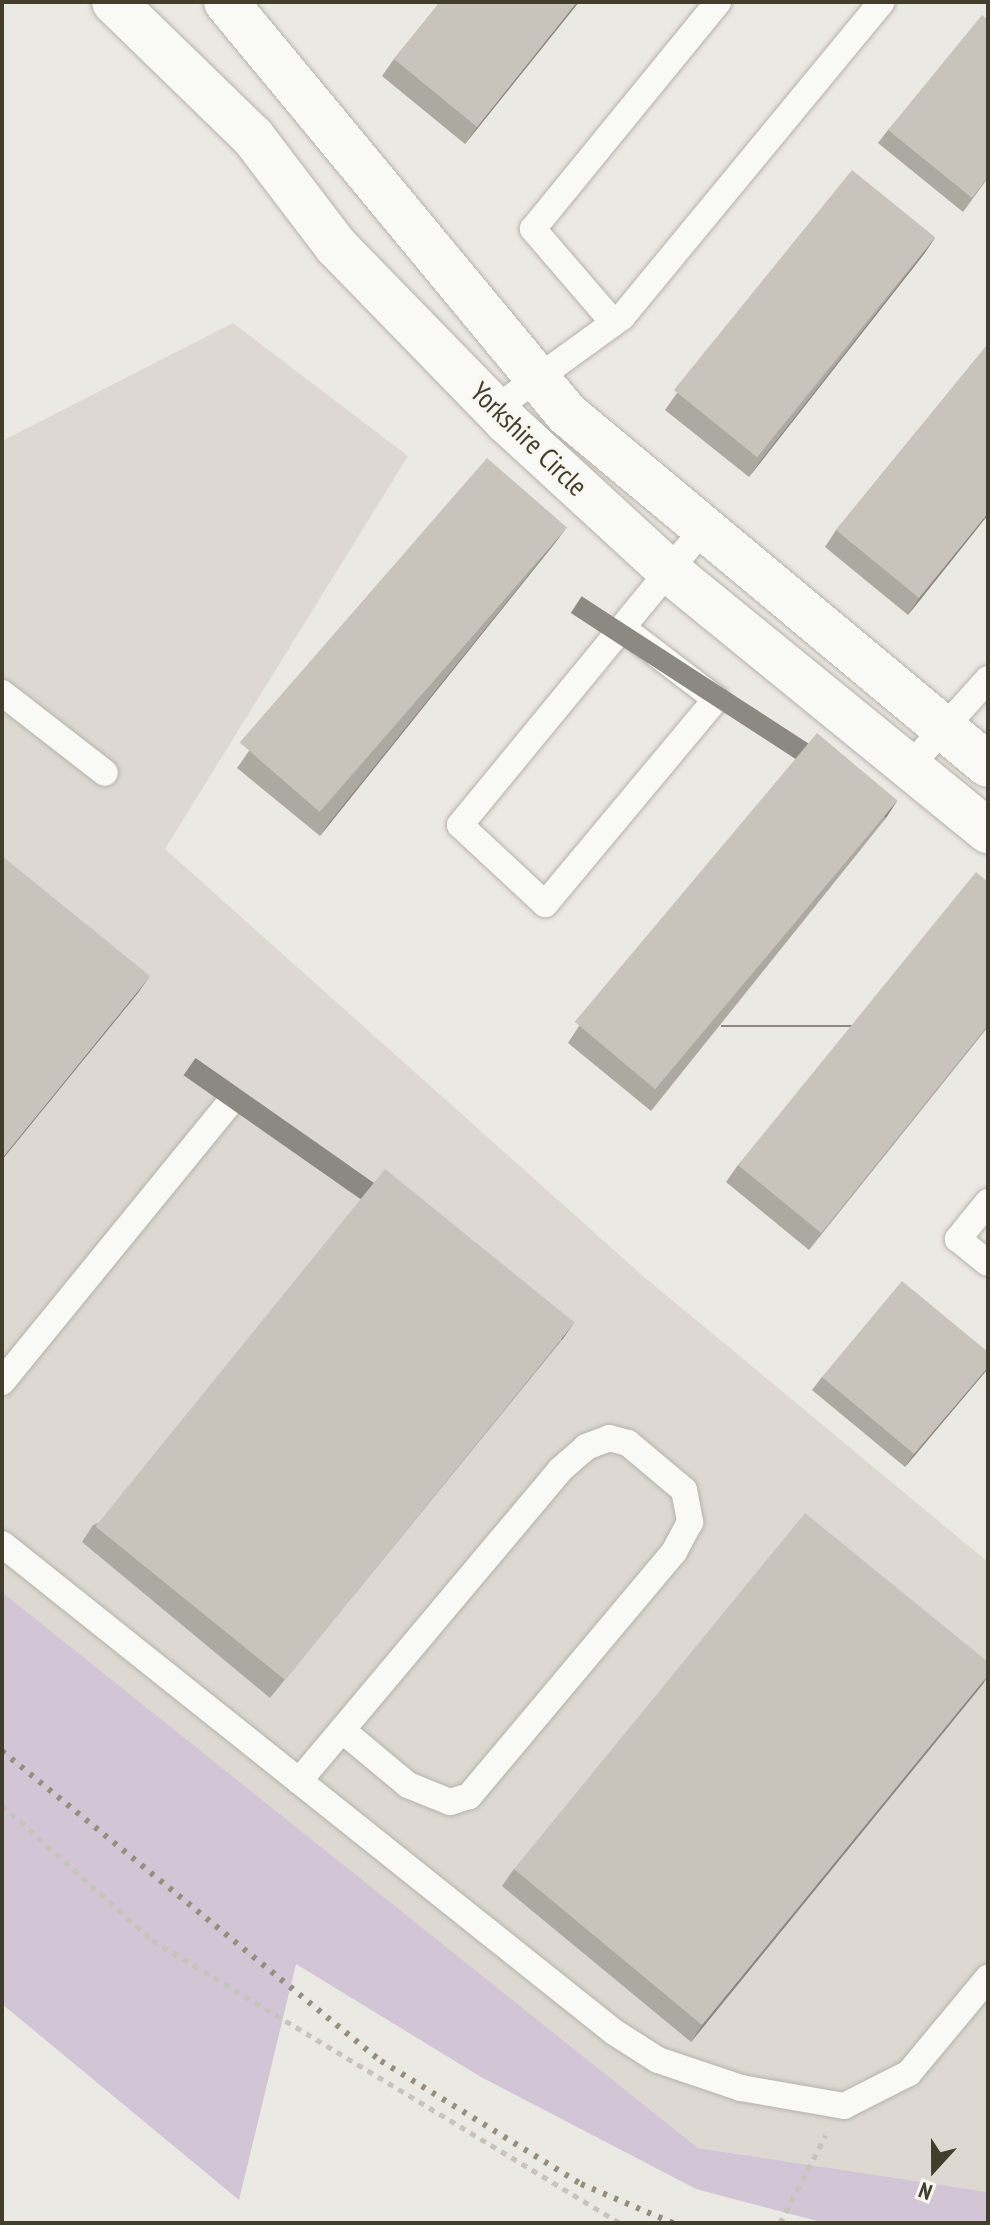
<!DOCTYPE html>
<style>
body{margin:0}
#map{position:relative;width:990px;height:2225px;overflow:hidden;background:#ebe9e4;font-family:"PT Sans Narrow",sans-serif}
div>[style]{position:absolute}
.built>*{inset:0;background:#ddd9d2}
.green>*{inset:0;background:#d2c5d5}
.path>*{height:5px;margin-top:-2.5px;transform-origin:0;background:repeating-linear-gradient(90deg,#c6c4bd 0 6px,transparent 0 12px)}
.roads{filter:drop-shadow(0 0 2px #b5b2a9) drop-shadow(0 0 2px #b5b2a9)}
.service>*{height:26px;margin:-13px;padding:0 13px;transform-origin:13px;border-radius:13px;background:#f9f9f6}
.minor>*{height:44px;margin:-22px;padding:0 22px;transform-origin:22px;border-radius:22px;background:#f9f9f6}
.rail>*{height:6px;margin-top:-3px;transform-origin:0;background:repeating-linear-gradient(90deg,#958e7d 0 4px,transparent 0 12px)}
.wall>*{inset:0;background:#aca9a1}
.shaded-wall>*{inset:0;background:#8c8983;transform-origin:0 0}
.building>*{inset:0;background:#c8c4bb;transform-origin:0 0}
span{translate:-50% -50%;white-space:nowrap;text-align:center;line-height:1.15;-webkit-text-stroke:6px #f8f7f3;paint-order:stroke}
.street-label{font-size:28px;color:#433d2b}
.frame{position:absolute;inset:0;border:4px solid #433d2b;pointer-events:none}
.north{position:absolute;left:894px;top:2129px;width:80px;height:80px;-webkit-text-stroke:6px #f8f7f3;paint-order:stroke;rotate:201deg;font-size:22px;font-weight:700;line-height:32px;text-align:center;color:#433d2b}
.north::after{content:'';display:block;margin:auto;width:28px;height:36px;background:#433d2b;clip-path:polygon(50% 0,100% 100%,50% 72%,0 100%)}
</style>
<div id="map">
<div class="built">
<div style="clip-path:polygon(233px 323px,408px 456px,165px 849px,643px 1276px,988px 1562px,988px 2192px,698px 2148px,2px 1592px,2px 441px)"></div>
</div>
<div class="green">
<div style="clip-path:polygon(2px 1592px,698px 2148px,988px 2192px,988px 2223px,825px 2223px,696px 2189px,481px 2077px,296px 1964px,239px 2200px,2px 2004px)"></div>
</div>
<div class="path">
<div style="left:2px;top:1805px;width:202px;rotate:42deg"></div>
<div style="left:152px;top:1940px;width:547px;rotate:31.16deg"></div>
<div style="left:780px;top:2223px;width:99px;rotate:-62.4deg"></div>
</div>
<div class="roads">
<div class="service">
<div style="left:613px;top:322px;width:123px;rotate:-130.7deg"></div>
<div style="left:533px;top:229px;width:293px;rotate:-50.8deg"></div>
<div style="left:495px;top:409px;width:157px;rotate:-35.9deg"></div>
<div style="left:622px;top:317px;width:408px;rotate:-50.5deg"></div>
<div style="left:624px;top:629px;width:116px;rotate:37.3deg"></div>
<div style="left:716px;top:699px;width:267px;rotate:129.8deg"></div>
<div style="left:545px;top:904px;width:116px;rotate:-137.1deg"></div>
<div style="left:460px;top:825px;width:379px;rotate:-50.6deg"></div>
<div style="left:2px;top:693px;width:130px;rotate:37.8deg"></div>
<div style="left:910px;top:766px;width:117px;rotate:-48.1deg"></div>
<div style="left:988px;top:1202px;width:48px;rotate:129deg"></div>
<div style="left:958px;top:1239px;width:38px;rotate:39deg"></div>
<div style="left:2px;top:1382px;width:357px;rotate:-50.8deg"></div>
<div style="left:2px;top:1544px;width:783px;rotate:38.57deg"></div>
<div style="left:614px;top:2032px;width:52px;rotate:32.5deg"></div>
<div style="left:658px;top:2060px;width:88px;rotate:18.6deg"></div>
<div style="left:741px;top:2088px;width:105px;rotate:9.9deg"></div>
<div style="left:844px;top:2106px;width:73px;rotate:-26.9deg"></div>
<div style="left:909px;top:2073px;width:124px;rotate:-50.3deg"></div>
<div style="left:299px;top:1781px;width:67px;rotate:-49.9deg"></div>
<div style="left:342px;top:1730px;width:339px;rotate:-50deg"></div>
<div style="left:560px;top:1470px;width:35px;rotate:-41deg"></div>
<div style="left:586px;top:1447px;width:25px;rotate:-21deg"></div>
<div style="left:609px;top:1438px;width:20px;rotate:15deg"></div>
<div style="left:628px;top:1443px;width:73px;rotate:40deg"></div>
<div style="left:684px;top:1490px;width:33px;rotate:79deg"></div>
<div style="left:690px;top:1522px;width:34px;rotate:118deg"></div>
<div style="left:674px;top:1552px;width:319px;rotate:130deg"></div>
<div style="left:469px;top:1796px;width:20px;rotate:162deg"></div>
<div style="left:450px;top:1802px;width:45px;rotate:-158deg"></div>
<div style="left:408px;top:1785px;width:86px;rotate:-140.2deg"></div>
</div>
<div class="minor">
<div style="left:114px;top:2px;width:194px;rotate:44.2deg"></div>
<div style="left:253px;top:137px;width:137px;rotate:52.7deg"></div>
<div style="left:336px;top:246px;width:244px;rotate:45.8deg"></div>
<div style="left:506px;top:421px;width:222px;rotate:42.6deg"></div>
<div style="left:669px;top:571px;width:412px;rotate:39.2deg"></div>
<div style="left:226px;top:2px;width:535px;rotate:50.39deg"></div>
<div style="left:567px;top:414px;width:548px;rotate:39.82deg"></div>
</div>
</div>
<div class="rail">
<div style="left:2px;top:1751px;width:490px;rotate:39.3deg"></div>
<div style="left:381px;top:2061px;width:235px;rotate:31.6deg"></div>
<div style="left:581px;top:2184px;width:100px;rotate:23deg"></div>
</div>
<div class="wall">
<div style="clip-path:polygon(440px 2px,579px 2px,465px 144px,382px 76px,394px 59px)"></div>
<div style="clip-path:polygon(988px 20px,988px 178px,963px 212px,878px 143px,888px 130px)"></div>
<div style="clip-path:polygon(935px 238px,924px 254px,749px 477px,665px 410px,677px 393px)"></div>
<div style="clip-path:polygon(988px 344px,988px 515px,908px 615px,825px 547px,836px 530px)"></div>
<div style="clip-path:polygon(567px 527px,555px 543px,320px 836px,237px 768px,249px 751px)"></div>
<div style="clip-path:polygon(897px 801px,886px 818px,651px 1111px,568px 1043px,579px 1026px)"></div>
<div style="clip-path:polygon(988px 882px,988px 1027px,809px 1250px,726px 1182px,738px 1165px)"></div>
<div style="clip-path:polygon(562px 1340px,270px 1698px,82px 1542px,93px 1525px)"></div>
<div style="clip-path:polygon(986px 1371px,905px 1467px,812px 1390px,822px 1377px)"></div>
<div style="clip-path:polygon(983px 1684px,691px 2042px,502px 1886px,514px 1869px)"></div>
</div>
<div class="shaded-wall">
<div style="clip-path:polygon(577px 2px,579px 2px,465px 144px,477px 127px)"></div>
<div style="clip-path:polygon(935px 238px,924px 254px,749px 477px,761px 460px)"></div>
<div style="clip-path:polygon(988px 513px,988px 515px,908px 615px,919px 598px)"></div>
<div style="clip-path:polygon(567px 527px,555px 543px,320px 836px,332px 819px)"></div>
<div style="left:897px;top:801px;width:20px;height:376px;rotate:123deg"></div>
<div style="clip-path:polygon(150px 976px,138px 993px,2px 1160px,2px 1158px)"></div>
<div style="left:988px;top:1025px;width:2px;height:267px;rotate:90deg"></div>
<div style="left:574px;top:1323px;width:21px;height:462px;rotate:125deg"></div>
<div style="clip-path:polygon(988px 1367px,986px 1371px,905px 1467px,914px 1454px)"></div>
<div style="clip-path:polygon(988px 1675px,983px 1684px,691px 2042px,702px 2025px)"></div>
</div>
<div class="building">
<div style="clip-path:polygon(440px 2px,577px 2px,477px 127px,394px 59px)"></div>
<div style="clip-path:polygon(982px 15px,988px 20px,988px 177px,972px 198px,888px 130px)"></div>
<div style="left:852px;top:170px;width:107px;height:283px;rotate:39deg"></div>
<div style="clip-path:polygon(988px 344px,988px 513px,919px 598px,836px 530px)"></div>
<div style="left:487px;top:458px;width:106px;height:377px;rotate:41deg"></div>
<div style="left:817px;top:733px;width:105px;height:377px;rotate:40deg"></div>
<div style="clip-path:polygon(2px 856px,150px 976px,2px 1158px)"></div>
<div style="clip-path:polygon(976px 872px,988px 882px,988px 1025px,821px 1233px,738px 1165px)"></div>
<div style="left:385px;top:1169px;width:244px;height:460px;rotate:39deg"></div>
<div style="clip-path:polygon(902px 1281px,988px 1352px,988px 1367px,914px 1454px,822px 1377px)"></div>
<div style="clip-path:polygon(805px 1513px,988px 1662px,988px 1675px,702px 2025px,514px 1869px)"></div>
</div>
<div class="street-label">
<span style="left:529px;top:439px;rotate:44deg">Yorkshire Circle</span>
</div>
<div class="frame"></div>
<div class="north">N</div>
</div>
